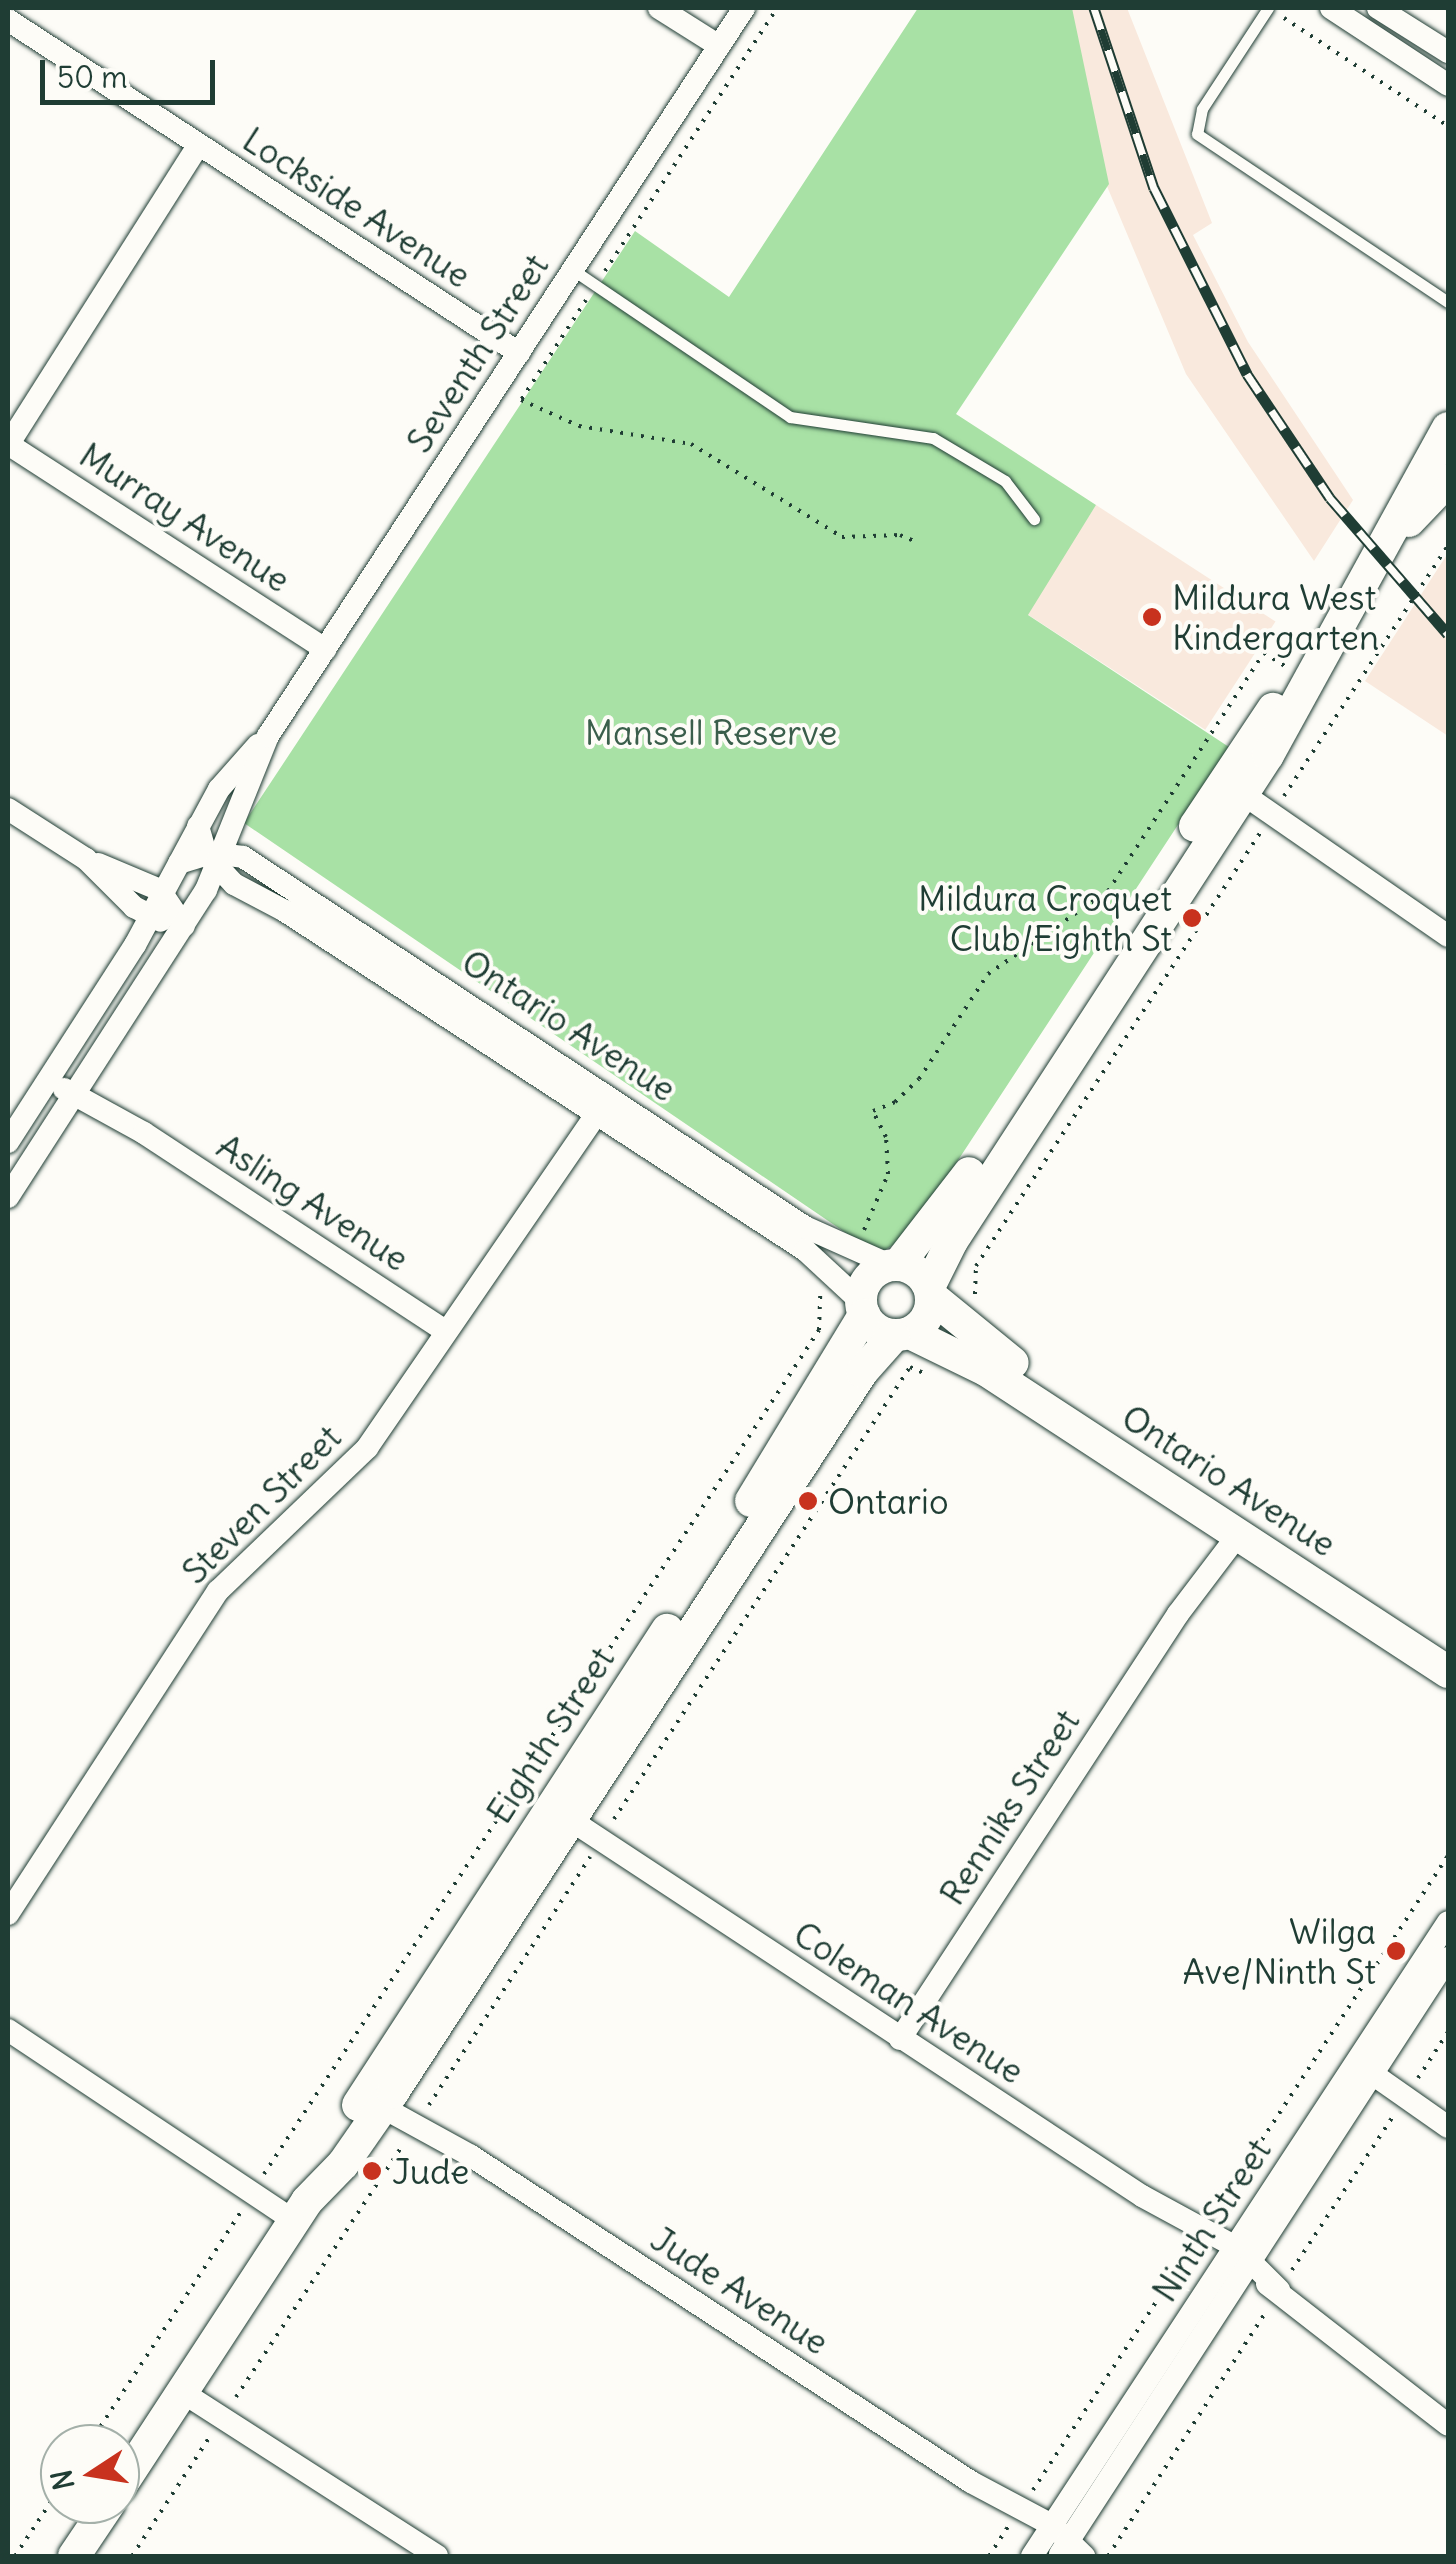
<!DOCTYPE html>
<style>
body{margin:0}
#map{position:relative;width:1456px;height:2564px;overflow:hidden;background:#fdfcf7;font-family:Delius,sans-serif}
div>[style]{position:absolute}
.built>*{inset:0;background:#f9e9dd;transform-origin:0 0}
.green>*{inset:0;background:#a8e1a5}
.path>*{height:4px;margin-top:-2px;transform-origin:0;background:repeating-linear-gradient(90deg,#1f3d34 0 2.5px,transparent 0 10.5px)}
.roads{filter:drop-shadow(0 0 2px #1f3d34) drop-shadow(0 0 2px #1f3d34)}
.lane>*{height:11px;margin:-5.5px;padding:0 5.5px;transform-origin:5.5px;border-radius:5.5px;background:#fdfcf7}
.street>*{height:22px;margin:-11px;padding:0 11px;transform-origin:11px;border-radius:11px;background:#fdfcf7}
.secondary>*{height:32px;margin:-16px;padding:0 16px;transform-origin:16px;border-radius:16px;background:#fdfcf7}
.secondary>.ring{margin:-16px;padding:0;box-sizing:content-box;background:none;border:32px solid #fdfcf7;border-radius:50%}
.rail>*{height:11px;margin-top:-5.5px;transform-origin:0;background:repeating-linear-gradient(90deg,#fdfcf7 0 22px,#1f3d34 0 44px);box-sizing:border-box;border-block:2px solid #1f3d34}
.dots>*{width:28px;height:28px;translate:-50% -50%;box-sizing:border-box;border:5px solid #fdfcf7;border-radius:50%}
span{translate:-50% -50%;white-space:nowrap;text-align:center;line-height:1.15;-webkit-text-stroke:8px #fdfcf7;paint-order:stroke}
.street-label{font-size:35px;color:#1f3d34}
.poi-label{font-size:35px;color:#1f3d34}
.left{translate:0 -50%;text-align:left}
.right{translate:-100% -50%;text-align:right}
.park-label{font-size:35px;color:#3a5e4b}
.frame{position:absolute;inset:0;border:10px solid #1f3d34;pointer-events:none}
.north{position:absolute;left:40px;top:2424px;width:100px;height:100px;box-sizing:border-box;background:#fdfcf7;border:2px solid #a4b0a9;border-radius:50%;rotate:258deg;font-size:28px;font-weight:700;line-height:40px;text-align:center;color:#1f3d34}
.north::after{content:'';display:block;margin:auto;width:35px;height:45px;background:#c8321e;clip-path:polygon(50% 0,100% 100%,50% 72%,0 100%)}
.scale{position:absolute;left:40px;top:60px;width:175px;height:45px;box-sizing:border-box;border:5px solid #1f3d34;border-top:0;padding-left:12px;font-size:30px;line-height:35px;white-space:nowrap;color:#1f3d34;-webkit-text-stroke:8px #fdfcf7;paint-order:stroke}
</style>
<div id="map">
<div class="built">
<div style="clip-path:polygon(1032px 8px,1127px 8px,1212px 223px,1193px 235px,1248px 342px,1353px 500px,1314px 561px,1186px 374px)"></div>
<div style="left:1096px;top:505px;width:214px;height:129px;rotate:33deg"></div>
<div style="clip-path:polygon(1448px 553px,1448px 736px,1365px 681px)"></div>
</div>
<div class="green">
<div style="clip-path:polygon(918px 8px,1072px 8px,1109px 184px,956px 414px,1096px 505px,1028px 615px,1229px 747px,909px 1235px,885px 1250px,865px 1246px,244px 823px,635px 231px,729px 297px)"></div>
</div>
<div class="path">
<div style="left:1446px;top:8px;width:2px;rotate:27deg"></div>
<div style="left:1284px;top:18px;width:196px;rotate:33.4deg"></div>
<div style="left:605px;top:271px;width:314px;rotate:-56.8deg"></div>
<div style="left:586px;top:300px;width:119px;rotate:123deg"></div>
<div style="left:521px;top:400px;width:64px;rotate:24.1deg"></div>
<div style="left:579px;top:426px;width:113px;rotate:9.1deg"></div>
<div style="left:691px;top:444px;width:177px;rotate:31.6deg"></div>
<div style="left:842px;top:537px;width:58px;rotate:-2deg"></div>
<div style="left:900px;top:535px;width:15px;rotate:23deg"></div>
<div style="left:1284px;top:796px;width:300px;rotate:-56.8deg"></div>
<div style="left:864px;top:1230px;width:61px;rotate:-66.8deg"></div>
<div style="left:888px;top:1174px;width:37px;rotate:-93deg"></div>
<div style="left:886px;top:1137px;width:29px;rotate:-117deg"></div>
<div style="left:873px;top:1111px;width:24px;rotate:-22deg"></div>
<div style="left:895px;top:1102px;width:33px;rotate:-44deg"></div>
<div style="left:919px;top:1079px;width:126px;rotate:-56.7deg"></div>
<div style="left:988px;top:974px;width:146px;rotate:-34.7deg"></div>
<div style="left:1108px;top:891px;width:285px;rotate:-56.8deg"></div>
<div style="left:1264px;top:653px;width:25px;rotate:32deg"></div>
<div style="left:975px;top:1294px;width:28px;rotate:-88deg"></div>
<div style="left:976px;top:1266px;width:518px;rotate:-56.74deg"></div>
<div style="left:614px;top:1819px;width:540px;rotate:-56.78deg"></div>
<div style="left:910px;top:1367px;width:17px;rotate:24deg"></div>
<div style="left:1418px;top:2078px;width:55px;rotate:-56.9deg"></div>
<div style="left:429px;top:2105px;width:296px;rotate:-57deg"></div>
<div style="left:264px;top:2174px;width:1010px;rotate:-56.67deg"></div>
<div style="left:819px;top:1330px;width:34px;rotate:-88deg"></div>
<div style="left:1216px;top:2210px;width:423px;rotate:-56.8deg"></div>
<div style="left:1292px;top:2270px;width:186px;rotate:-56.7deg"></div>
<div style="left:236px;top:2397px;width:301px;rotate:-56.5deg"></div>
<div style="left:89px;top:2444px;width:277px;rotate:-56.8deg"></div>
<div style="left:1033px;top:2490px;width:290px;rotate:-56.8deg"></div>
<div style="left:15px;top:2556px;width:82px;rotate:-56.5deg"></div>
<div style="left:132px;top:2556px;width:141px;rotate:-56.9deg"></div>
<div style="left:989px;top:2556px;width:35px;rotate:-57deg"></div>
<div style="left:1108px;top:2556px;width:291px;rotate:-57.1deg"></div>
</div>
<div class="roads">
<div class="lane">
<div style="left:1268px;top:8px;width:121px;rotate:123.2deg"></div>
<div style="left:1202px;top:109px;width:25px;rotate:101deg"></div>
<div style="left:1197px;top:134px;width:302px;rotate:33.8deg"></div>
<div style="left:573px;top:270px;width:262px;rotate:34.1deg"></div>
<div style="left:790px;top:417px;width:145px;rotate:8.4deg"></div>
<div style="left:933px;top:438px;width:84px;rotate:30.8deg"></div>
<div style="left:1005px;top:481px;width:48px;rotate:52.7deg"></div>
</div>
<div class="street">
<div style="left:659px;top:8px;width:71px;rotate:32.3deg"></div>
<div style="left:1331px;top:8px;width:140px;rotate:33.3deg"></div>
<div style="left:1378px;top:8px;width:83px;rotate:32.2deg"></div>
<div style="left:8px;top:20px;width:610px;rotate:33.09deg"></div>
<div style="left:8px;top:444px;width:378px;rotate:32.9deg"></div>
<div style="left:8px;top:445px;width:354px;rotate:-57.6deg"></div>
<div style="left:1243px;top:794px;width:249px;rotate:34.7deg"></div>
<div style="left:8px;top:809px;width:93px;rotate:32.7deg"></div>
<div style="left:86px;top:859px;width:68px;rotate:45deg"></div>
<div style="left:134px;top:907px;width:30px;rotate:27deg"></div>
<div style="left:198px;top:826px;width:29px;rotate:74deg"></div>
<div style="left:206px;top:854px;width:41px;rotate:47deg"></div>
<div style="left:234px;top:884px;width:58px;rotate:27.9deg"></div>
<div style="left:285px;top:911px;width:621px;rotate:33.1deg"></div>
<div style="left:805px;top:1250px;width:75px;rotate:42.8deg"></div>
<div style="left:179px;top:863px;width:34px;rotate:-17deg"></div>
<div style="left:211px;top:853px;width:32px;rotate:7deg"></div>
<div style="left:243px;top:857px;width:673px;rotate:33.36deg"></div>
<div style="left:805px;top:1227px;width:93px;rotate:24.1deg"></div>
<div style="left:98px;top:864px;width:67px;rotate:22.8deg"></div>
<div style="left:160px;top:890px;width:43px;rotate:56.3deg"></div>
<div style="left:64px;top:1089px;width:91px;rotate:28.8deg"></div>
<div style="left:144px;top:1133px;width:360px;rotate:33.3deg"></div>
<div style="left:8px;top:1142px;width:234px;rotate:-57.2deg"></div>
<div style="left:135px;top:945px;width:177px;rotate:-61.7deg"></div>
<div style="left:219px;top:789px;width:59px;rotate:-48.4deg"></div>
<div style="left:8px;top:1197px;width:365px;rotate:-57.2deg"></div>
<div style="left:206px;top:890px;width:166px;rotate:-68.1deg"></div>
<div style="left:268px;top:736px;width:870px;rotate:-56.82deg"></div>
<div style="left:560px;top:1813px;width:697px;rotate:33.35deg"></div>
<div style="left:1142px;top:2196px;width:107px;rotate:28.5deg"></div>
<div style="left:1236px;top:2247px;width:61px;rotate:45deg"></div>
<div style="left:8px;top:1914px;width:385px;rotate:-57deg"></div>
<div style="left:218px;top:1591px;width:207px;rotate:-43.8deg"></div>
<div style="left:367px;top:1448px;width:404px;rotate:-55.5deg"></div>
<div style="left:596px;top:1115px;width:22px;rotate:-72deg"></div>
<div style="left:8px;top:2030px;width:343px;rotate:33.7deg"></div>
<div style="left:900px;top:2039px;width:508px;rotate:-56.81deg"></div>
<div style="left:1178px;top:1614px;width:99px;rotate:-52.8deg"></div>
<div style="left:1374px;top:2075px;width:90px;rotate:35.1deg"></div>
<div style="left:377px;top:2097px;width:11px;rotate:63deg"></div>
<div style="left:382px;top:2107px;width:102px;rotate:28.8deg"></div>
<div style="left:471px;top:2156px;width:597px;rotate:33.1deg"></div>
<div style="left:971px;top:2482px;width:92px;rotate:28deg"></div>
<div style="left:1052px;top:2525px;width:45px;rotate:44.1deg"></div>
<div style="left:1267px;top:2284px;width:229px;rotate:37.9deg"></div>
<div style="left:182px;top:2392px;width:303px;rotate:32.7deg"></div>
<div style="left:1060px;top:2554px;width:711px;rotate:-56.94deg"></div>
<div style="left:1032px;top:2556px;width:758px;rotate:-56.73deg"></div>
</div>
<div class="secondary">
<div style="left:1409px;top:521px;width:57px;rotate:-46.4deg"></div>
<div style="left:1195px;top:826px;width:141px;rotate:-56.3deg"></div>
<div class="ring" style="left:861px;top:1265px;width:38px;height:38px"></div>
<div style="left:898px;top:1265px;width:116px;rotate:-52.3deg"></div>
<div style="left:929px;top:1287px;width:51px;rotate:-63.4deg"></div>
<div style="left:952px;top:1241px;width:580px;rotate:-56.97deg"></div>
<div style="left:1268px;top:755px;width:373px;rotate:-61.2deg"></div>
<div style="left:932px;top:1297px;width:104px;rotate:39.2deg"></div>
<div style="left:910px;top:1333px;width:85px;rotate:26deg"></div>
<div style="left:986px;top:1370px;width:552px;rotate:33.17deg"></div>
<div style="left:751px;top:1501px;width:218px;rotate:-58.7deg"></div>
<div style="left:358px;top:2105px;width:567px;rotate:-56.95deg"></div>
<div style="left:120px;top:2487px;width:342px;rotate:-56.8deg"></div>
<div style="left:307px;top:2201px;width:52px;rotate:-45.8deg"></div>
<div style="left:343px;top:2164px;width:88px;rotate:-55.2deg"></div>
<div style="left:393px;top:2092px;width:859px;rotate:-56.92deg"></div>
<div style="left:862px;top:1372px;width:48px;rotate:-48.4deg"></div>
<div style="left:74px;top:2556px;width:63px;rotate:-56.1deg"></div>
</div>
</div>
<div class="rail">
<div style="left:1094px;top:8px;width:190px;rotate:71.6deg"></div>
<div style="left:1154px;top:188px;width:208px;rotate:63.4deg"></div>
<div style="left:1247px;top:374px;width:149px;rotate:56.2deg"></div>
<div style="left:1330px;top:498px;width:180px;rotate:49.1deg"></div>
</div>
<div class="dots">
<div style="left:1152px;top:617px;background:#c8321e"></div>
<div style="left:1192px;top:918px;background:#c8321e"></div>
<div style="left:808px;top:1501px;background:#c8321e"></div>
<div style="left:1396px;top:1951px;background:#c8321e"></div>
<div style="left:372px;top:2171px;background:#c8321e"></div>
</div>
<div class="street-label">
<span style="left:357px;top:207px;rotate:33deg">Lockside Avenue</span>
<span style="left:477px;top:353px;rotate:-57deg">Seventh Street</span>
<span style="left:185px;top:517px;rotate:33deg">Murray Avenue</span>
<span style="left:569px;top:1025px;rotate:33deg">Ontario Avenue</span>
<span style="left:313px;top:1202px;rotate:33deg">Asling Avenue</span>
<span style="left:1229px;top:1480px;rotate:33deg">Ontario Avenue</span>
<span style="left:261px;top:1504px;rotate:-45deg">Steven Street</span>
<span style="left:550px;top:1735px;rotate:-57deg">Eighth Street</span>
<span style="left:1009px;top:1807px;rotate:-57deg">Renniks Street</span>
<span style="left:909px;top:2002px;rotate:33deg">Coleman Avenue</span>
<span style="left:1211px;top:2220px;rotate:-57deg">Ninth Street</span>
<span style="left:740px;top:2290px;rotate:33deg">Jude Avenue</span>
</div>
<div class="poi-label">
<span class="left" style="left:1172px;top:617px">Mildura West<br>Kindergarten</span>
<span class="right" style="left:1172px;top:918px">Mildura Croquet<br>Club/Eighth St</span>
<span class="left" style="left:828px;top:1501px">Ontario</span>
<span class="right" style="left:1376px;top:1951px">Wilga<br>Ave/Ninth St</span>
<span class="left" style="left:392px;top:2171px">Jude</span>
</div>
<div class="park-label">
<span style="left:711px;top:732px">Mansell Reserve</span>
</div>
<div class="frame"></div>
<div class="north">N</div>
<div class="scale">50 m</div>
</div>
